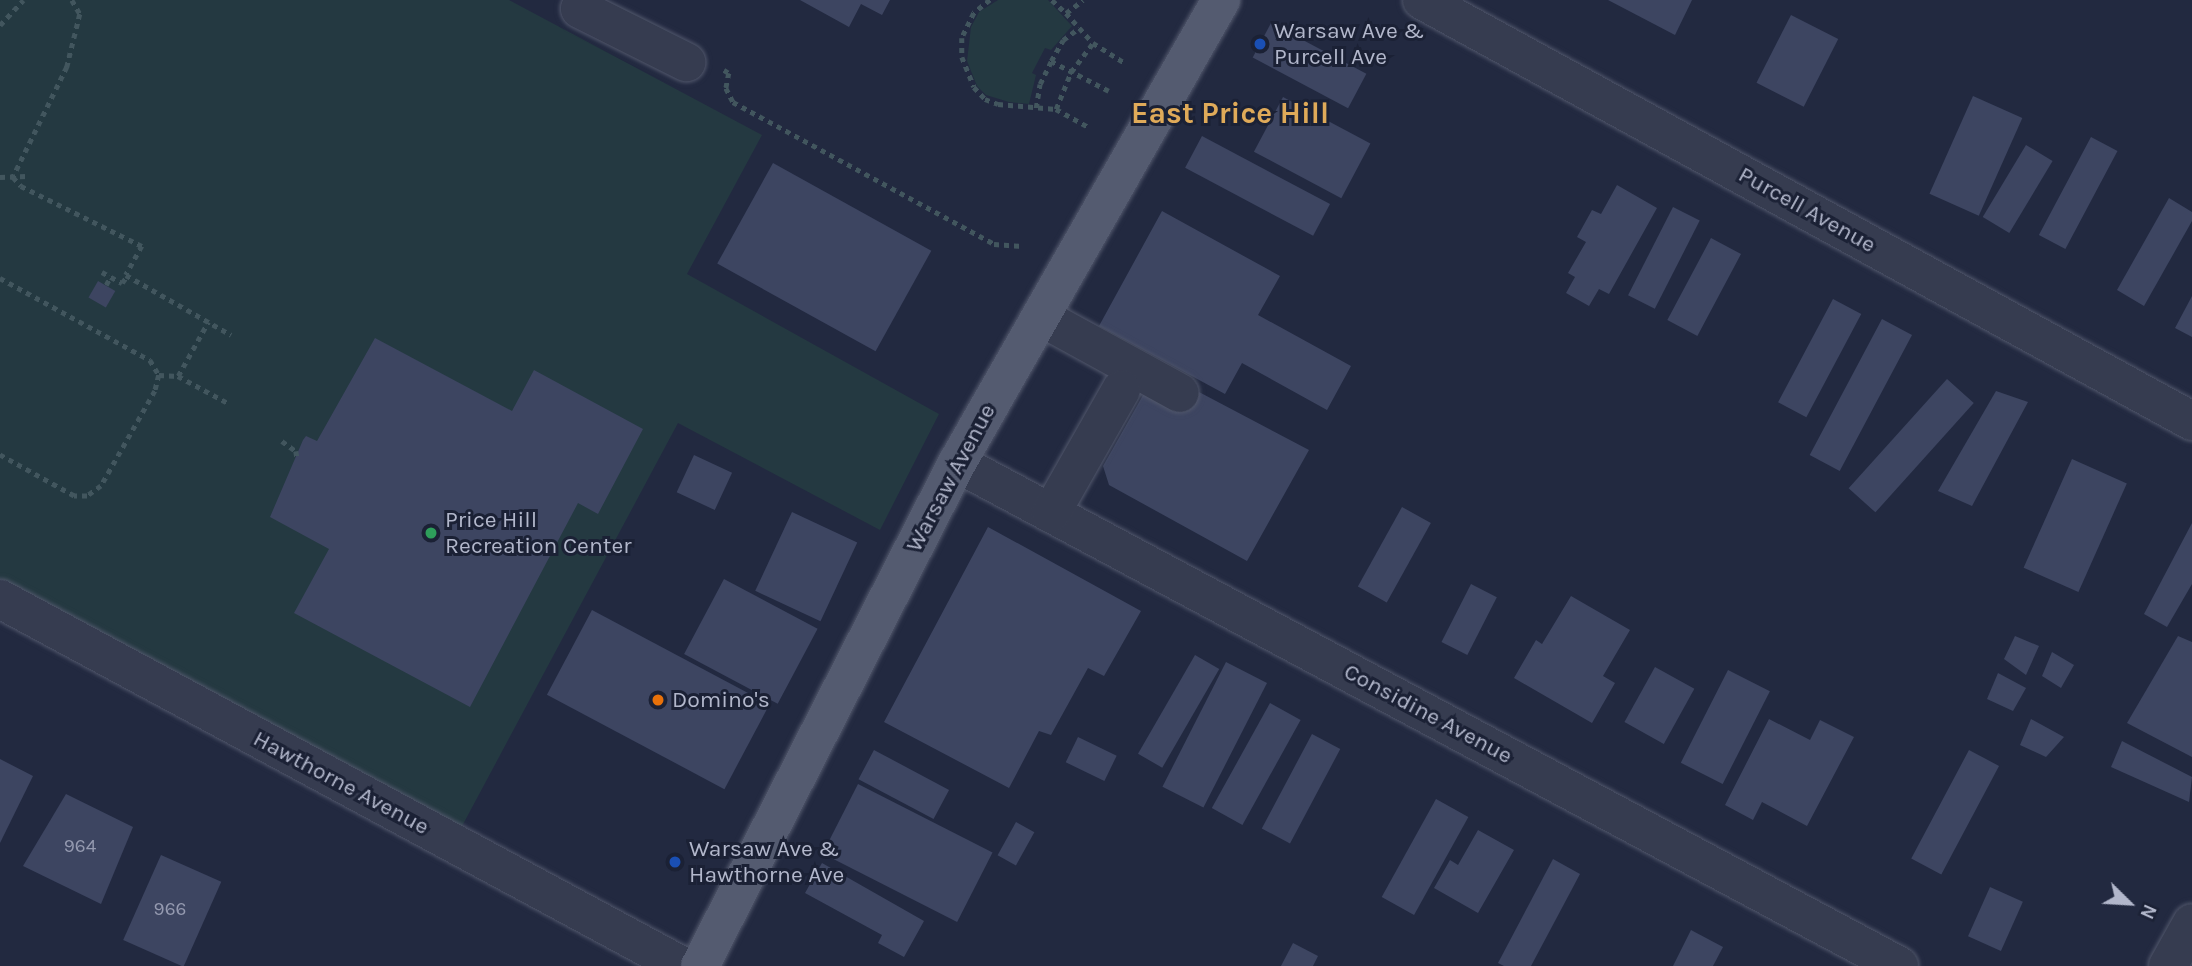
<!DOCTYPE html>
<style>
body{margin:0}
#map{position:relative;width:2192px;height:966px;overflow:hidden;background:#222940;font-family:Karla,sans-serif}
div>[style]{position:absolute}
.green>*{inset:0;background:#243941}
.building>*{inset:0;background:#3d4561;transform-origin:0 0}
.path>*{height:4.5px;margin-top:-2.25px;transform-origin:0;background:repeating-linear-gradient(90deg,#42565e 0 5px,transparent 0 10px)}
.roads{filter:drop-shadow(0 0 2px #51576b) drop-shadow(0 0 2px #51576b)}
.minor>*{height:38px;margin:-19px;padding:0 19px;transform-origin:19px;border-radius:19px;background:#363c50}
.major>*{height:38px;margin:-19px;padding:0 19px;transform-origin:19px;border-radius:19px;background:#545b70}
.dots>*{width:19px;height:19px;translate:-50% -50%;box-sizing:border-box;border:4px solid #1b2135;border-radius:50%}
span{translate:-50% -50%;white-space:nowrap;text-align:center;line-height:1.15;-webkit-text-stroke:6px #1b2135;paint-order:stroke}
.number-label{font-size:19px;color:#959ab0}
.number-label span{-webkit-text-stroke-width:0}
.poi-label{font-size:23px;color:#b2b7cb}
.left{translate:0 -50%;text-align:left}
.street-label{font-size:23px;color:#b2b7cb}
.district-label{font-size:30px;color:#dfaa59;font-weight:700}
.north{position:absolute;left:2094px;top:868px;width:70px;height:70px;-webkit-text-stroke:5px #1b2135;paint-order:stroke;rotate:114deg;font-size:19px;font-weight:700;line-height:28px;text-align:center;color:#b2b7cb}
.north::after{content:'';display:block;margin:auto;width:24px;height:32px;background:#b2b7cb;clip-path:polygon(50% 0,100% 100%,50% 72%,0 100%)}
</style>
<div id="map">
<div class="green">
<div style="clip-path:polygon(0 0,509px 0,762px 135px,687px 274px,939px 414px,880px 530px,678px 423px,453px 843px,0 599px)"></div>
<div style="clip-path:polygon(998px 0,1048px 0,1072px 26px,1051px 50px,1045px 48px,1032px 73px,1036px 75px,1029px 104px,1009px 102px,986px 95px,977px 86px,967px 61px,971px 27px,979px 12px)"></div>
</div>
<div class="building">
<div style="clip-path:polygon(800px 0,890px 0,882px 15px,861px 4px,849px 27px)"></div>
<div style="clip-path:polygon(1608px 0,1692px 0,1675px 35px)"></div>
<div style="left:1791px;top:15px;width:53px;height:76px;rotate:27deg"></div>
<div style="left:1271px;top:23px;width:108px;height:39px;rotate:28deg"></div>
<div style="left:1973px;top:96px;width:54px;height:107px;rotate:24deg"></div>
<div style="left:1283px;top:97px;width:99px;height:62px;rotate:28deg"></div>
<div style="left:1202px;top:136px;width:145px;height:36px;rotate:28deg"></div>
<div style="left:2091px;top:137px;width:30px;height:111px;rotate:28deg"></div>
<div style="left:2026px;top:145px;width:31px;height:84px;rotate:31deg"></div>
<div style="left:773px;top:163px;width:181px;height:115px;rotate:29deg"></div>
<div style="clip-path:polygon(1617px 185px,1657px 208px,1609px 294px,1599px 289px,1589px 306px,1566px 293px,1575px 277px,1568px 273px,1586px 242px,1577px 237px,1592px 210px,1601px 214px)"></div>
<div style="clip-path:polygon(2169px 198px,2192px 212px,2192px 221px,2144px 306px,2117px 290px)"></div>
<div style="left:1673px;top:207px;width:30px;height:99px;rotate:27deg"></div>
<div style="clip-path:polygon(1162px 211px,1280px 276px,1258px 315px,1351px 366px,1327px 410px,1242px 363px,1225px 394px,1099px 326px)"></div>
<div style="left:1711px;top:238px;width:34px;height:93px;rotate:28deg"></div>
<div style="left:98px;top:281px;width:20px;height:19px;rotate:30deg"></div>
<div style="clip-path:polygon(2192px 296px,2192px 337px,2175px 328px)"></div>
<div style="left:1833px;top:299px;width:32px;height:117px;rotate:28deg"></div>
<div style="left:1882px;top:319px;width:34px;height:154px;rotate:28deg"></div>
<div style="clip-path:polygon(375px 338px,512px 411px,534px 370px,643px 429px,598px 514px,578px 503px,470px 707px,294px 613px,329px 549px,270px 517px,303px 440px,306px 436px,317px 441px)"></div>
<div style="left:1947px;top:379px;width:36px;height:147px;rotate:42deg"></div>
<div style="clip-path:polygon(1147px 388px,1189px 410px,1199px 392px,1309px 450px,1247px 561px,1109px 485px,1103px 466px)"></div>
<div style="clip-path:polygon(1996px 391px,2028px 402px,1972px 506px,1938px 491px)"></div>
<div style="left:694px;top:455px;width:42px;height:41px;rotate:25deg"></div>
<div style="left:2072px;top:459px;width:60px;height:119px;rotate:24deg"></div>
<div style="left:1402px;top:507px;width:33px;height:91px;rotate:29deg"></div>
<div style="left:792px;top:512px;width:72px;height:87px;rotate:25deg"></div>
<div style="clip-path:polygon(2192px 523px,2192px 584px,2167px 627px,2144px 614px)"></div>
<div style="clip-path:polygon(988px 527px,1141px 611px,1104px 676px,1088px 668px,1051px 735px,1039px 731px,1009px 788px,884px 722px)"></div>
<div style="left:724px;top:579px;width:106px;height:85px;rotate:28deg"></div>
<div style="left:1471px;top:584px;width:29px;height:65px;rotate:27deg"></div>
<div style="clip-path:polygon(1571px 596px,1630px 630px,1603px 676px,1615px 683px,1592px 723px,1514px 678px,1536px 640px,1542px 644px)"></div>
<div style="left:592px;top:610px;width:201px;height:96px;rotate:28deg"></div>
<div style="clip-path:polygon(2015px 636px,2039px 646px,2026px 675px,2004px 659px)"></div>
<div style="clip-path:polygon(2178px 636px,2192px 642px,2192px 757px,2127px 723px)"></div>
<div style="clip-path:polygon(2052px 652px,2074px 665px,2061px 688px,2042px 676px)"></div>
<div style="left:1195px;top:655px;width:28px;height:114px;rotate:30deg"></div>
<div style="left:1226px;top:662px;width:46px;height:140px;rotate:27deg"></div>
<div style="left:1655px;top:667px;width:45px;height:63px;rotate:29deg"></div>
<div style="left:1728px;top:670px;width:47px;height:104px;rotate:27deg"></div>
<div style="clip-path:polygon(1998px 673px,2026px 688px,2013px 711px,1987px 699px)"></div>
<div style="left:1270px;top:703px;width:35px;height:120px;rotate:29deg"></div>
<div style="clip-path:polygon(1769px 719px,1810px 740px,1820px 720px,1854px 737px,1807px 826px,1762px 802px,1753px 820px,1725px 805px)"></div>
<div style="clip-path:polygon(2031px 719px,2064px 737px,2046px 757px,2020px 745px)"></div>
<div style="left:1312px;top:734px;width:32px;height:107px;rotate:28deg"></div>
<div style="left:1078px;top:737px;width:43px;height:28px;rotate:26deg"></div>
<div style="clip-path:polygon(2122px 741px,2192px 777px,2189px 802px,2111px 767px)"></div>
<div style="left:874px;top:750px;width:85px;height:33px;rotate:28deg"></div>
<div style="left:1969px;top:750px;width:34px;height:123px;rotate:28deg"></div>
<div style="clip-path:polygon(0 759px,33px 776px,0 843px)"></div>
<div style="left:858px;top:784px;width:151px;height:78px;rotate:27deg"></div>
<div style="clip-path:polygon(66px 794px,133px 827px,101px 904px,23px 866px)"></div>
<div style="left:1436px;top:799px;width:37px;height:112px;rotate:29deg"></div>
<div style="left:1016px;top:822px;width:21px;height:38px;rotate:29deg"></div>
<div style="clip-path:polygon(1478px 830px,1514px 850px,1478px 913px,1434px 888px,1450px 860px,1458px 865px)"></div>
<div style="left:161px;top:855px;width:66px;height:93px;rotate:24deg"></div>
<div style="clip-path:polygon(1553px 859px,1580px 874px,1531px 966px,1504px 966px,1498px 963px)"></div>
<div style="clip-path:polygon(822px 863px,924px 921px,904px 957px,878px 943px,882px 935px,805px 893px)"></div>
<div style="left:1990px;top:887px;width:36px;height:54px;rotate:24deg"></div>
<div style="clip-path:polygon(1691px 930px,1723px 947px,1713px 966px,1673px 966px)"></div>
<div style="clip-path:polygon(1293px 943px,1318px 956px,1313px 966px,1281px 966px)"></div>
</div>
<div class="path">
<div style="left:72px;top:0;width:16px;rotate:60deg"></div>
<div style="left:80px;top:14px;width:55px;rotate:103.8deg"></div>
<div style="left:67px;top:67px;width:123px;rotate:116.1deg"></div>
<div style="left:13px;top:177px;width:12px;rotate:48deg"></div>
<div style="left:21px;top:186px;width:135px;rotate:26.4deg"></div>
<div style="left:142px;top:246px;width:33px;rotate:119deg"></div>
<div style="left:126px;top:275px;width:121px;rotate:29.7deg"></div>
<div style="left:990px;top:0;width:21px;rotate:141deg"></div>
<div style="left:974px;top:13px;width:28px;rotate:116deg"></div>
<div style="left:962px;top:38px;width:19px;rotate:90deg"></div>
<div style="left:962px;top:57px;width:32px;rotate:68deg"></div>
<div style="left:974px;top:87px;width:16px;rotate:47deg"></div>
<div style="left:985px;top:99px;width:14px;rotate:21deg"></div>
<div style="left:998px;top:104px;width:58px;rotate:4.9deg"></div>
<div style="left:1056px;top:109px;width:38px;rotate:29deg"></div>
<div style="left:1052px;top:0;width:19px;rotate:43deg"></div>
<div style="left:1066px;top:13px;width:21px;rotate:-37deg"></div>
<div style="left:1066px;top:13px;width:40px;rotate:48deg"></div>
<div style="left:1093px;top:43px;width:38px;rotate:32deg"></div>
<div style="left:0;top:25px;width:34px;rotate:-47deg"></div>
<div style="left:1051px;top:61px;width:65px;rotate:27.3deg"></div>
<div style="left:724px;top:70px;width:6px;rotate:31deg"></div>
<div style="left:729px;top:73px;width:15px;rotate:101deg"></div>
<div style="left:726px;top:88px;width:16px;rotate:63deg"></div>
<div style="left:733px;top:102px;width:297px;rotate:28.5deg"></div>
<div style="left:994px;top:244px;width:27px;rotate:4deg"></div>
<div style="left:1036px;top:108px;width:24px;rotate:-81deg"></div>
<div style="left:1040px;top:84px;width:25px;rotate:-64deg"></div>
<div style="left:1051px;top:61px;width:24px;rotate:-60deg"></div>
<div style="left:1063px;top:40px;width:20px;rotate:-37deg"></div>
<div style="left:1056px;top:109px;width:40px;rotate:-68deg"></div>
<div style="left:1071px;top:72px;width:36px;rotate:-53deg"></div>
<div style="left:0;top:177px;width:27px;rotate:-2deg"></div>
<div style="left:102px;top:272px;width:23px;rotate:29deg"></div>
<div style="left:122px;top:283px;width:9px;rotate:-54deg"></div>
<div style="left:0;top:278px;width:171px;rotate:28.7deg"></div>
<div style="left:150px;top:360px;width:17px;rotate:59deg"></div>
<div style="left:159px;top:375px;width:16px;rotate:104deg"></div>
<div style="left:155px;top:391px;width:109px;rotate:119.6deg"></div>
<div style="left:101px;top:486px;width:17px;rotate:144deg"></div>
<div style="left:87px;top:496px;width:13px;rotate:180deg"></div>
<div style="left:74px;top:496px;width:85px;rotate:-151deg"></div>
<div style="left:106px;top:285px;width:10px;rotate:-61deg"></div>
<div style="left:159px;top:375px;width:19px;rotate:3deg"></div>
<div style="left:178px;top:376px;width:57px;rotate:28.4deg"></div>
<div style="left:178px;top:376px;width:62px;rotate:-60.9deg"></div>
<div style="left:282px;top:441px;width:17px;rotate:36deg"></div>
<div style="left:296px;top:451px;width:6px;rotate:81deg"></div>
</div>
<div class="roads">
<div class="minor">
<div style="left:585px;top:0;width:10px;rotate:119deg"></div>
<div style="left:580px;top:9px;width:119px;rotate:26.6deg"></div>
<div style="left:1422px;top:0;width:878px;rotate:28.67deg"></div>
<div style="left:1041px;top:317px;width:158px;rotate:28.7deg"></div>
<div style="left:957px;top:463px;width:1068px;rotate:28.1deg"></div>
<div style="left:1051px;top:513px;width:142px;rotate:-60.4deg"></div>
<div style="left:0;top:599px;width:774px;rotate:28.29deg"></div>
<div style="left:2168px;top:966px;width:49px;rotate:-60.8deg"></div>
</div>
<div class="major">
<div style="left:700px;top:966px;width:565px;rotate:-62.94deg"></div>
<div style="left:957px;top:463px;width:533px;rotate:-60.31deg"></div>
</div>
</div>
<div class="dots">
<div style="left:1260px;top:44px;background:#1a4fb4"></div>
<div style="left:431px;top:533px;background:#2e9e5b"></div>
<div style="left:658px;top:700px;background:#e8710a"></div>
<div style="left:675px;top:862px;background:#1a4fb4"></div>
</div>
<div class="number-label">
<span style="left:80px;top:847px">964</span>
<span style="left:170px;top:910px">966</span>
</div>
<div class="poi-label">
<span class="left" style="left:1274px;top:44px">Warsaw Ave &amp;<br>Purcell Ave</span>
<span class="left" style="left:445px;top:533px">Price Hill<br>Recreation Center</span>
<span class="left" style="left:672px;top:700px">Domino's</span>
<span class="left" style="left:689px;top:862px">Warsaw Ave &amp;<br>Hawthorne Ave</span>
</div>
<div class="street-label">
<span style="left:1807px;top:210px;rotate:29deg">Purcell Avenue</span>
<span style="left:951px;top:478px;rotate:-62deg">Warsaw Avenue</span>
<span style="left:1428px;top:714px;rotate:28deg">Considine Avenue</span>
<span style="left:341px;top:783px;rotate:28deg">Hawthorne Avenue</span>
</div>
<div class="district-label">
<span style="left:1230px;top:113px">East Price Hill</span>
</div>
<div class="north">N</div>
</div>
